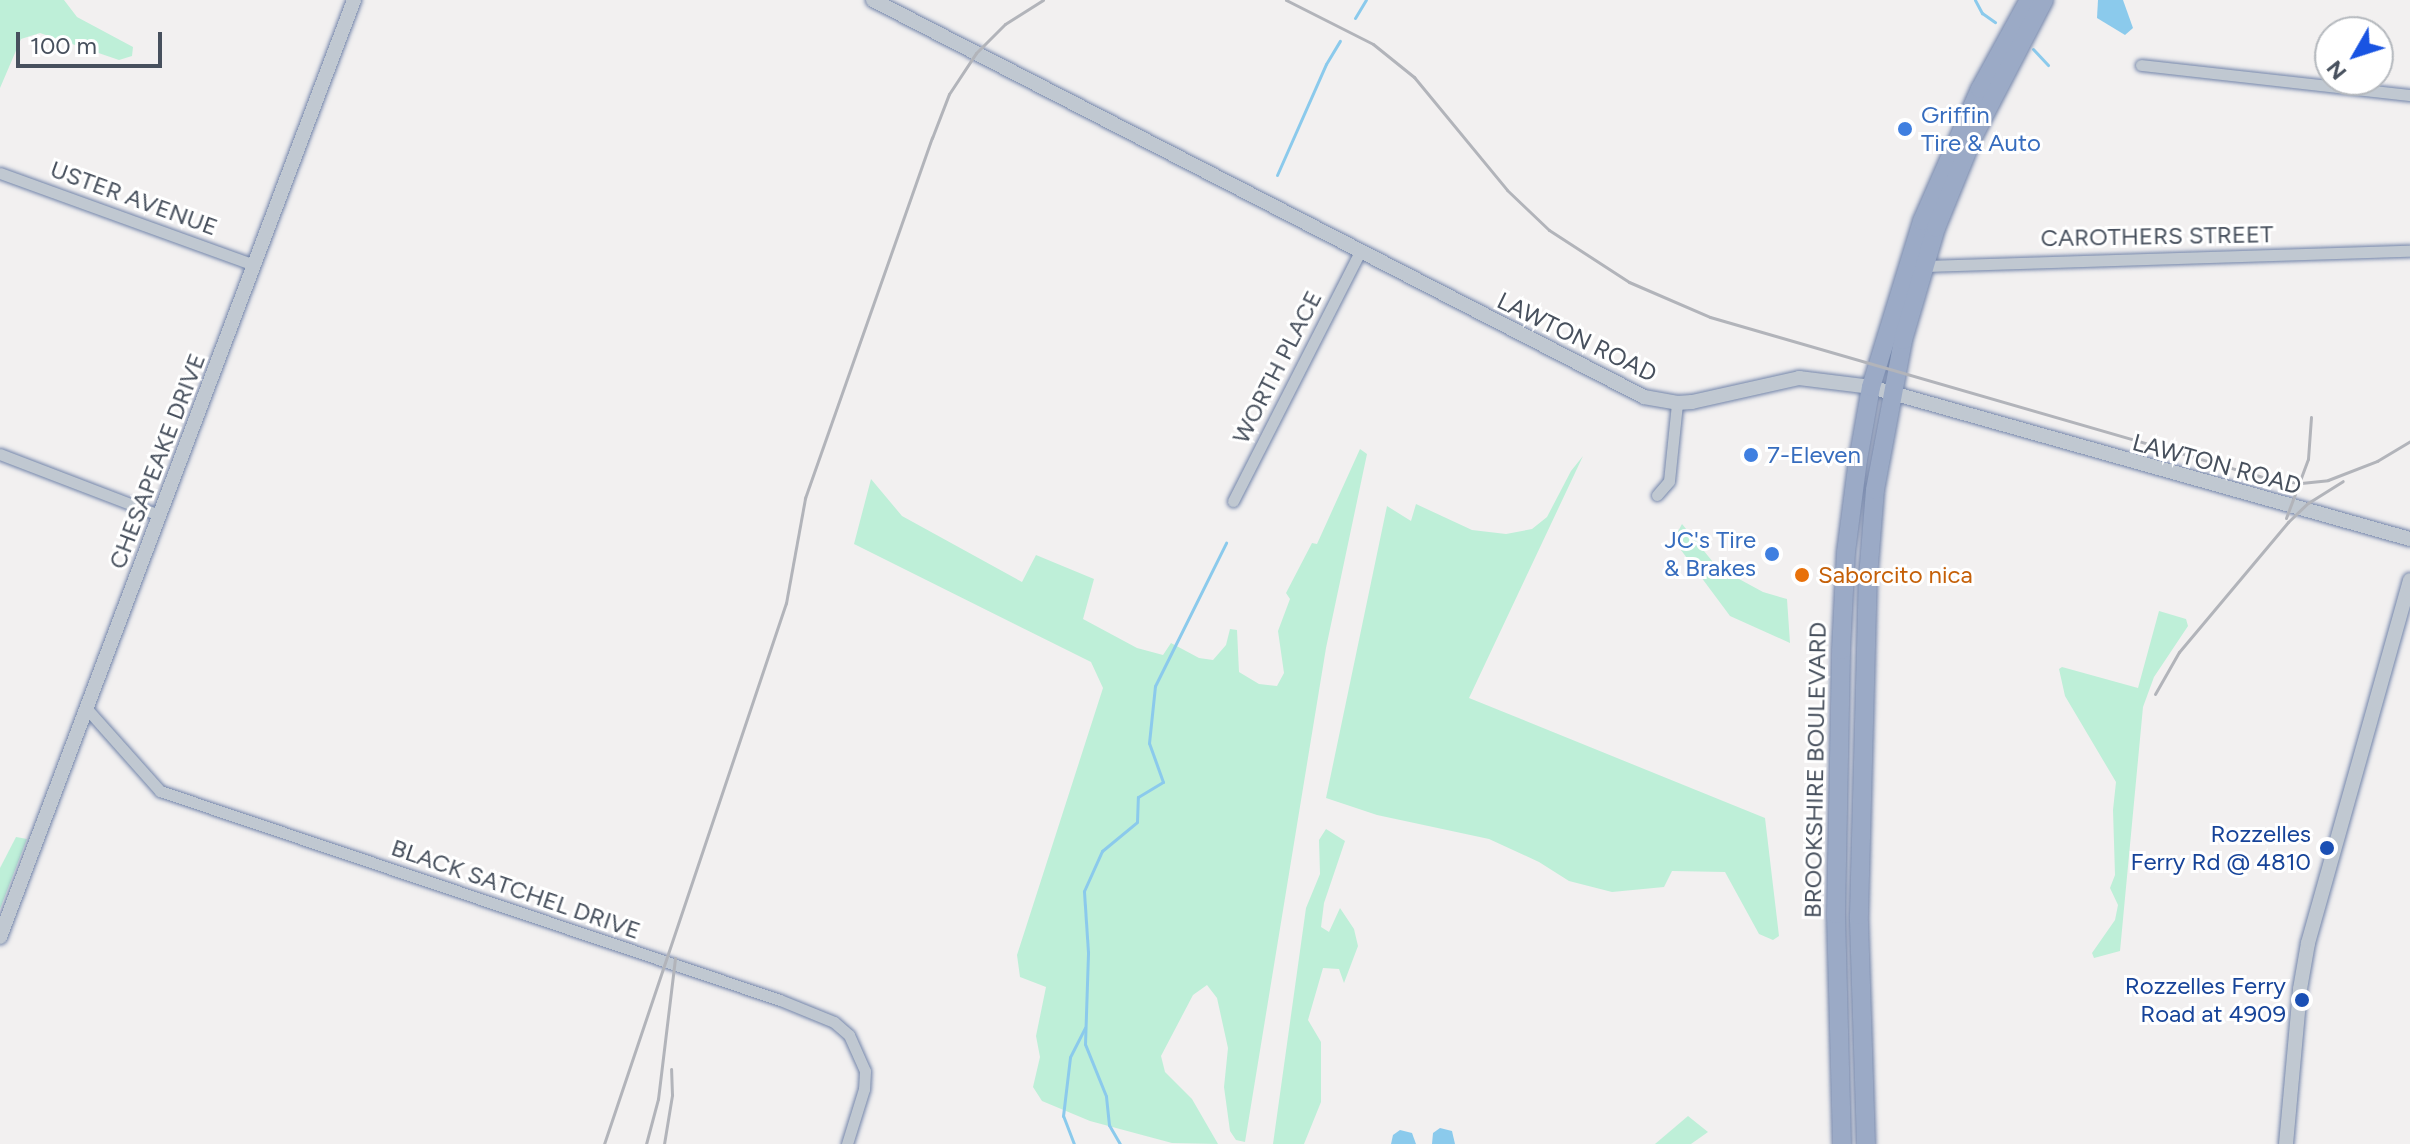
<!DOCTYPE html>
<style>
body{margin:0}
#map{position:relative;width:2410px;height:1144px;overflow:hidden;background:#f2f0f0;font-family:Figtree,sans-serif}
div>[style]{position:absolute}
.green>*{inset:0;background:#beefd8}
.water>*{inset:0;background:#8bcaec}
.stream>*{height:3px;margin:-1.5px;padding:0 1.5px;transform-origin:1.5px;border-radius:1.5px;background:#8bcaec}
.roads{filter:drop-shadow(0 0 2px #7385aa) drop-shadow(0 0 2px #7385aa)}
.minor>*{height:11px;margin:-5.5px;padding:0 5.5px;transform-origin:5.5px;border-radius:5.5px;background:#c0c8d1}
.tertiary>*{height:14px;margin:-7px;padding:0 7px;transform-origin:7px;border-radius:7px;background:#c0c8d1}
.trunk>*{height:18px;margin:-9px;padding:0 9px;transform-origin:9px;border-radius:9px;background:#9baac6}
.rail>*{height:3px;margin:-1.5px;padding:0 1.5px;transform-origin:1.5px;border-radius:1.5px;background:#b2b4ba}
.dots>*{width:22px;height:22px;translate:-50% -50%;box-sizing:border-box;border:4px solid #fff;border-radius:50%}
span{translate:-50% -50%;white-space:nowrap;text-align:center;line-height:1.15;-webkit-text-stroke:6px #fff;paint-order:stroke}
.shop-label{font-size:24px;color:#366cbe}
.left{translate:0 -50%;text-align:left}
.right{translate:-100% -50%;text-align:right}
.street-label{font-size:24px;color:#47505d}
.food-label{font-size:24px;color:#c56008}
.transit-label{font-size:24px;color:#164399}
.north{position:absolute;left:2314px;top:16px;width:80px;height:80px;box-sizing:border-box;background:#fff;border:2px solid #b5b9be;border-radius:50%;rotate:231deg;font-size:22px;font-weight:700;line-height:32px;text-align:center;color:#47505d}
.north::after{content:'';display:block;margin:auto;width:28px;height:36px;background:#1954e2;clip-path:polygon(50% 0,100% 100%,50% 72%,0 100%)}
.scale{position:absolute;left:16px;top:32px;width:146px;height:36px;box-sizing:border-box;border:4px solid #47505d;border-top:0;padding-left:10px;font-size:24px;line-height:28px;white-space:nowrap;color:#47505d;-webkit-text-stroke:6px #fff;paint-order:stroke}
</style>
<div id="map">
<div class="green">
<div style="clip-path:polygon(0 0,64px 0,77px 17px,133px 47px,132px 56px,119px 60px,40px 33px,21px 39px,0 88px)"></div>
<div style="clip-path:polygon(1360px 449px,1367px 454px,1326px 648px,1245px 1142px,1236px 1140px,1230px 1131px,1224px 1087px,1228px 1048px,1217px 998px,1207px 985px,1193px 995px,1161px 1056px,1165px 1072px,1192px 1099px,1218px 1144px,1172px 1143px,1090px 1121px,1042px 1101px,1033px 1087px,1040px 1057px,1036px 1036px,1046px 987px,1020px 977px,1017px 955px,1103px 688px,1091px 662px,854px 544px,871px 479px,902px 516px,1022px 582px,1036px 555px,1094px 579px,1083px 619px,1137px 648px,1163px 655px,1171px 643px,1199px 658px,1213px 660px,1226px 645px,1230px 629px,1237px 630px,1239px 672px,1259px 684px,1277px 686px,1284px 673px,1278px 631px,1290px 599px,1286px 593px,1312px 543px,1317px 544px)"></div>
<div style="clip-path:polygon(1583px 456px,1469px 698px,1765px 818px,1779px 936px,1773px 940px,1759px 934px,1725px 872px,1672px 871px,1664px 887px,1612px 892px,1569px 881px,1539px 862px,1489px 839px,1377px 815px,1326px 798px,1387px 506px,1411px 521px,1416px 504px,1472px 530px,1506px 534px,1532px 529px,1547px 517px,1571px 471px)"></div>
<div style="clip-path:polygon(1682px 524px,1717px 567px,1763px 592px,1787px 599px,1790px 643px,1730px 616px,1678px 546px,1675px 537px)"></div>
<div style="clip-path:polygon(2159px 611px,2186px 619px,2188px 626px,2154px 677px,2143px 707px,2120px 951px,2094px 958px,2092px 953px,2115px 920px,2118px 905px,2110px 888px,2115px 875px,2113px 810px,2116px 782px,2065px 696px,2059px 669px,2062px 667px,2138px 688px)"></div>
<div style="clip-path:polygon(1326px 829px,1345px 841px,1324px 903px,1321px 927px,1329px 932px,1340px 908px,1354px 929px,1358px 946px,1344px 983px,1339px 969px,1323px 968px,1308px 1020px,1321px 1042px,1321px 1102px,1304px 1144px,1273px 1144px,1306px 908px,1320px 874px,1319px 840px)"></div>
<div style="clip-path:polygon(16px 837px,27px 839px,0 909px,0 868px)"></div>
<div style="clip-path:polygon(1688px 1116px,1708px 1132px,1691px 1144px,1655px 1144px)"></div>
</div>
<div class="water">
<div style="clip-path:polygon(2098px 0,2123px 0,2133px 28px,2125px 35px,2097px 18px)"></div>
<div style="clip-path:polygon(1440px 1128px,1452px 1131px,1455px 1144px,1432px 1144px,1433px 1133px)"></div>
<div style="clip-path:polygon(1400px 1130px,1412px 1133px,1416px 1144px,1391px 1144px,1393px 1135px)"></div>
</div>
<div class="stream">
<div style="left:1975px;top:0;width:15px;rotate:62deg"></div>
<div style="left:1982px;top:13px;width:16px;rotate:35deg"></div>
<div style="left:1355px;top:18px;width:21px;rotate:-59deg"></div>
<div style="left:2033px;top:49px;width:22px;rotate:47deg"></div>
<div style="left:1277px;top:175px;width:121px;rotate:-66.2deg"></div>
<div style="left:1326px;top:64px;width:27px;rotate:-59deg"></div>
<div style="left:1074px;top:1144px;width:30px;rotate:-111deg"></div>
<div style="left:1063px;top:1116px;width:59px;rotate:-83.2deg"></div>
<div style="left:1070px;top:1057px;width:33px;rotate:-63deg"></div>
<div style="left:1120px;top:1144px;width:22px;rotate:-120deg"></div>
<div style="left:1109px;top:1125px;width:29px;rotate:-96deg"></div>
<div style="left:1106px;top:1096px;width:56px;rotate:-112deg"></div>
<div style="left:1085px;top:1044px;width:92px;rotate:-88.1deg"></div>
<div style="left:1088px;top:952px;width:61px;rotate:-93.8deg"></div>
<div style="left:1084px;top:891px;width:44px;rotate:-65.8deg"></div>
<div style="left:1102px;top:851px;width:45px;rotate:-39.6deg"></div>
<div style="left:1137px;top:822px;width:25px;rotate:-88deg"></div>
<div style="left:1138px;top:797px;width:29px;rotate:-31deg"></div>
<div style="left:1163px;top:782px;width:41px;rotate:-109.7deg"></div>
<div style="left:1149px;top:743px;width:57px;rotate:-84deg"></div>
<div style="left:1155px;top:686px;width:160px;rotate:-63.6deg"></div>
</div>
<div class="roads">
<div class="minor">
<div style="left:2141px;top:65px;width:271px;rotate:6.4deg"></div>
<div style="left:0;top:173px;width:270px;rotate:19.9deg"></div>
<div style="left:1923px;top:266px;width:487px;rotate:-1.8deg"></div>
<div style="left:0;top:454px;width:170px;rotate:21deg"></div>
<div style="left:1657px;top:495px;width:18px;rotate:-49deg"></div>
<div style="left:1669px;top:481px;width:78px;rotate:-84.1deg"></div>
<div style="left:1233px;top:501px;width:280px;rotate:-63deg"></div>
<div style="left:87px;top:709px;width:110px;rotate:48.3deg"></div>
<div style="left:160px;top:791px;width:654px;rotate:18.63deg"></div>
<div style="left:780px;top:1000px;width:58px;rotate:22.2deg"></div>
<div style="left:834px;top:1022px;width:20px;rotate:41deg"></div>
<div style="left:849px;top:1035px;width:39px;rotate:66deg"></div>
<div style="left:865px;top:1071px;width:18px;rotate:93deg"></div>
<div style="left:864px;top:1089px;width:58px;rotate:107.2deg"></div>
</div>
<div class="tertiary">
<div style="left:873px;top:0;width:867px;rotate:27.24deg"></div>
<div style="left:1644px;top:397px;width:34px;rotate:10deg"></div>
<div style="left:1677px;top:403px;width:15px;rotate:-4deg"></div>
<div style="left:1692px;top:402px;width:110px;rotate:-12.6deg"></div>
<div style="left:1799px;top:378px;width:73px;rotate:7.1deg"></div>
<div style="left:1871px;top:387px;width:560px;rotate:15.75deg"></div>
<div style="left:0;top:937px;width:1002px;rotate:-69.3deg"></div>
<div style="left:2286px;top:1144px;width:156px;rotate:-84.8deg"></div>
<div style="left:2300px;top:989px;width:47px;rotate:-80.1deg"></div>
<div style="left:2308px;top:943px;width:377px;rotate:-74.3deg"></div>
</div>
<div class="trunk">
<div style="left:1842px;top:1144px;width:230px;rotate:-91.5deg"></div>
<div style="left:1836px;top:914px;width:264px;rotate:-88.9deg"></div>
<div style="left:1841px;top:650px;width:98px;rotate:-87.1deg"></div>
<div style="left:1846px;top:552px;width:93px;rotate:-82.6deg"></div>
<div style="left:1858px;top:460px;width:74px;rotate:-79.9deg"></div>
<div style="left:1871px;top:387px;width:174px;rotate:-72.9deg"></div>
<div style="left:1922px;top:221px;width:144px;rotate:-66.3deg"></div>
<div style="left:1980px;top:89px;width:102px;rotate:-61.2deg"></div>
<div style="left:1866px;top:1144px;width:229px;rotate:-91.8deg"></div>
<div style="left:1859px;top:915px;width:338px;rotate:-88.5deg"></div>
<div style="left:1868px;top:577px;width:87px;rotate:-85.4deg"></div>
<div style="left:1875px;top:490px;width:153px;rotate:-79.4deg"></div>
<div style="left:1903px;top:340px;width:117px;rotate:-73.6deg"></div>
<div style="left:1936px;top:228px;width:100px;rotate:-67.8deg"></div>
<div style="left:1974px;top:135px;width:152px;rotate:-62.6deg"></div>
</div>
</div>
<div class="rail">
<div style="left:1286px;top:0;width:97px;rotate:26.8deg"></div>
<div style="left:1373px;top:44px;width:53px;rotate:38.8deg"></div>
<div style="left:1414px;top:77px;width:146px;rotate:50.5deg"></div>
<div style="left:1507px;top:190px;width:58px;rotate:43.6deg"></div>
<div style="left:1549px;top:230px;width:95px;rotate:33deg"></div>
<div style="left:1629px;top:282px;width:88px;rotate:23.4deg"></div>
<div style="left:1710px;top:317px;width:586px;rotate:16.15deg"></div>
<div style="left:2273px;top:480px;width:28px;rotate:6deg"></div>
<div style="left:2301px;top:483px;width:27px;rotate:-6deg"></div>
<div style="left:2328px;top:480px;width:53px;rotate:-21.2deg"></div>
<div style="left:2377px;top:461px;width:39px;rotate:-31deg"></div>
<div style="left:2286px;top:518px;width:63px;rotate:-69.6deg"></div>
<div style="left:2308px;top:459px;width:42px;rotate:-85.9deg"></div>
<div style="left:2155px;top:694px;width:48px;rotate:-60.3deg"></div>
<div style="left:2179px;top:652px;width:170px;rotate:-50deg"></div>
<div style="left:2288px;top:522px;width:28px;rotate:-44deg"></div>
<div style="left:2308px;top:503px;width:41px;rotate:-32.2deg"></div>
<div style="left:604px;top:1144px;width:571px;rotate:-71.41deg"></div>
<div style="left:786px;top:603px;width:107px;rotate:-79.7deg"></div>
<div style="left:805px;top:498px;width:382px;rotate:-70.6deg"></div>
<div style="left:932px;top:138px;width:47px;rotate:-68.9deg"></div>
<div style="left:949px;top:94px;width:49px;rotate:-56.6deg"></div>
<div style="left:976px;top:53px;width:41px;rotate:-45deg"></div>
<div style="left:1005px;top:24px;width:45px;rotate:-32.3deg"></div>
<div style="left:646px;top:1144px;width:47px;rotate:-75.1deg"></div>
<div style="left:658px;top:1099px;width:142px;rotate:-83.1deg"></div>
<div style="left:664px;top:1144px;width:50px;rotate:-80.7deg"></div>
<div style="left:672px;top:1095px;width:26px;rotate:-92deg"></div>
</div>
<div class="dots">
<div style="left:1905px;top:129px;background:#3f7fe0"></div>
<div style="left:1751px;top:455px;background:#3f7fe0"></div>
<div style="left:1772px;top:554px;background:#3f7fe0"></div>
<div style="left:1802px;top:575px;background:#e8710a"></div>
<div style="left:2327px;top:848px;background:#1a4fb4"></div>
<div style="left:2302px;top:1000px;background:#1a4fb4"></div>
</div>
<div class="shop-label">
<span class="left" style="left:1921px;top:129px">Griffin<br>Tire &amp; Auto</span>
<span class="left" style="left:1767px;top:455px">7-Eleven</span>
<span class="right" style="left:1756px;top:554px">JC's Tire<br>&amp; Brakes</span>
</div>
<div class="street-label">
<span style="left:134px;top:198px;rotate:20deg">USTER AVENUE</span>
<span style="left:2157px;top:236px;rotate:-1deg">CAROTHERS STREET</span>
<span style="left:1577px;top:337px;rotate:26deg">LAWTON ROAD</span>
<span style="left:1277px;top:367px;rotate:-63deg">WORTH PLACE</span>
<span style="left:157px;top:461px;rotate:-69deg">CHESAPEAKE DRIVE</span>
<span style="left:2217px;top:464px;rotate:15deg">LAWTON ROAD</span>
<span style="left:1815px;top:770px;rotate:-89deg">BROOKSHIRE BOULEVARD</span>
<span style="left:516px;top:889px;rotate:19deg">BLACK SATCHEL DRIVE</span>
</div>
<div class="food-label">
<span class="left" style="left:1818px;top:575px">Saborcito nica</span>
</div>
<div class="transit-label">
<span class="right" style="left:2311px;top:848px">Rozzelles<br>Ferry Rd @ 4810</span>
<span class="right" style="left:2286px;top:1000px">Rozzelles Ferry<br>Road at 4909</span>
</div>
<div class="north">N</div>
<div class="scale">100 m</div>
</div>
